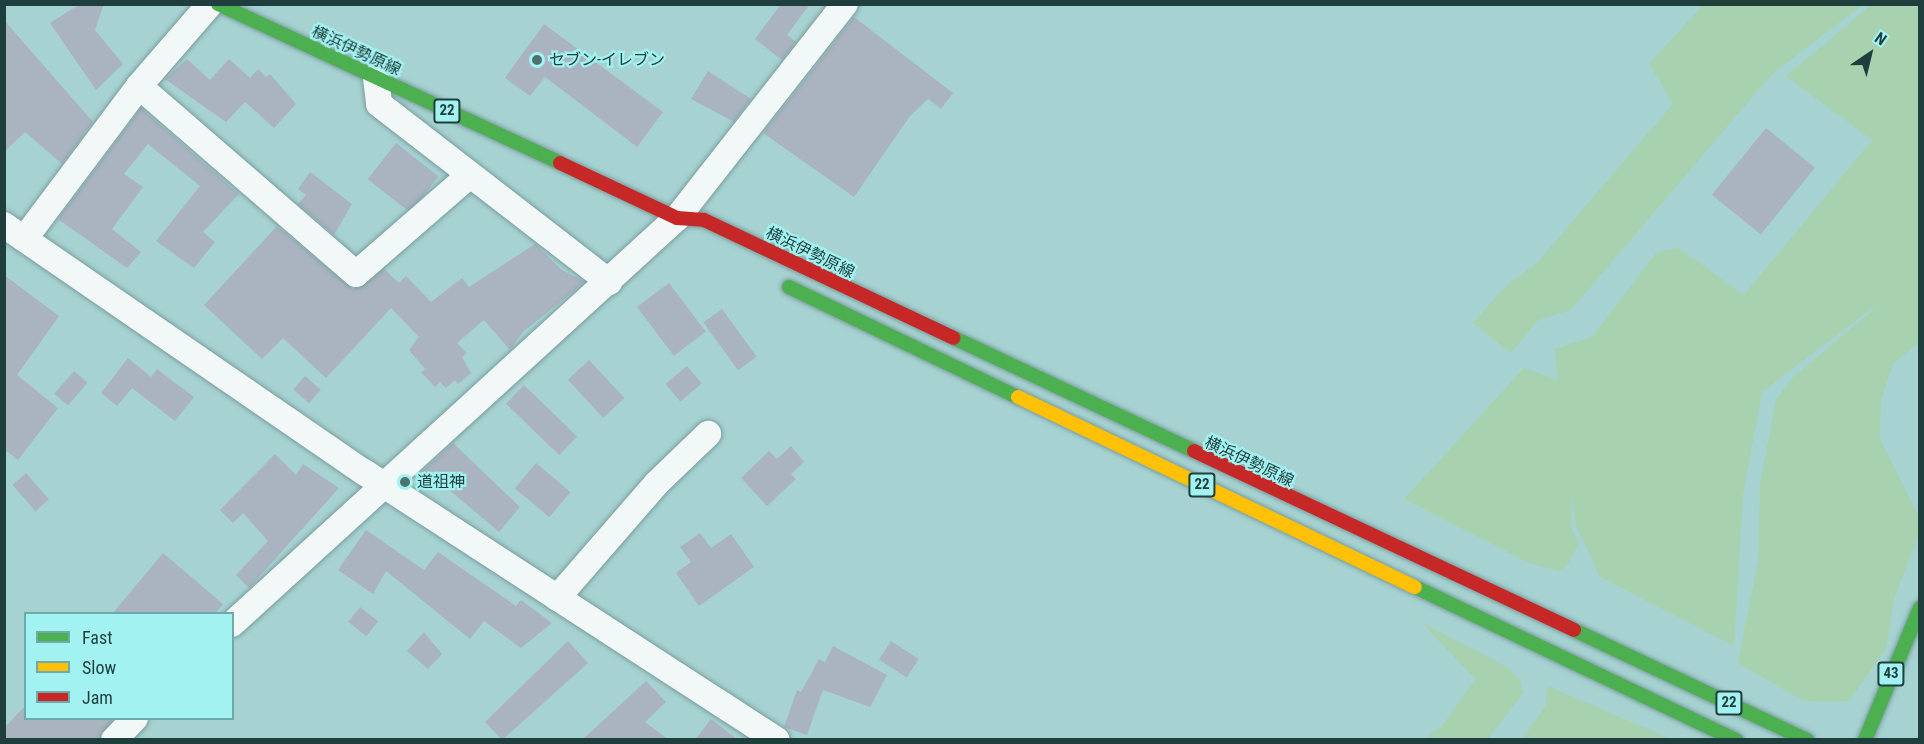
<!DOCTYPE html>
<meta charset="utf-8">
<style>
body{margin:0}
#map{position:relative;width:1924px;height:744px;overflow:hidden;background:#a7d2d2;font-family:"Roboto Condensed","Noto Sans JP",sans-serif}
div>[style]{position:absolute}
.green>*{inset:0;background:#a8d1af}
.building>*{inset:0;background:#a9b4c0;transform-origin:0 0}
.roads{filter:drop-shadow(0 0 2px #799c9c) drop-shadow(0 0 2px #799c9c)}
.street>*{height:26px;margin:-13px;padding:0 13px;transform-origin:13px;border-radius:13px;background:#f2f8f8}
.fast>*{height:14px;margin:-7px;padding:0 7px;transform-origin:7px;border-radius:7px;background:#4caf50}
.slow>*{height:14px;margin:-7px;padding:0 7px;transform-origin:7px;border-radius:7px;background:#ffc107}
.jam>*{height:14px;margin:-7px;padding:0 7px;transform-origin:7px;border-radius:7px;background:#c62828}
.dots>*{width:16px;height:16px;translate:-50% -50%;box-sizing:border-box;border:3px solid #a2f2f1;border-radius:50%}
span{translate:-50% -50%;white-space:nowrap;text-align:center;line-height:1.15;-webkit-text-stroke:4.5px #a2f2f1;paint-order:stroke}
.shield-label span{padding:2px 4px;background:#a2f2f1;border:2px solid;border-radius:4px;-webkit-text-stroke-width:0}
.shield-label{font-size:15px;color:#1e3f3e;font-weight:700}
.street-label{font-size:16px;color:#1e3f3e}
.poi-label{font-size:16px;color:#1e3f3e}
.left{translate:0 -50%;text-align:left}
.frame{position:absolute;inset:0;border:6px solid #1e3f3e;pointer-events:none}
.legend{position:absolute;left:24px;top:612px;width:210px;height:108px;box-sizing:border-box;background:#a2f2f1;border:2px solid #6daaa9;margin:0;padding:8px 10px;list-style:none;font-size:18px;color:#1e3f3e}
.legend li{display:flex;align-items:center;gap:12px;height:30px}
.legend b{width:30px;border:2px solid #6daaa9}
.north{position:absolute;left:1840px;top:24px;width:60px;height:60px;-webkit-text-stroke:4px #a2f2f1;paint-order:stroke;rotate:35deg;font-size:16px;font-weight:700;line-height:24px;text-align:center;color:#1e3f3e}
.north::after{content:'';display:block;margin:auto;width:21px;height:27px;background:#1e3f3e;clip-path:polygon(50% 0,100% 100%,50% 72%,0 100%)}
</style>
<div id="map">
<div class="green">
<div style="clip-path:polygon(1703px 5px,1862px 5px,1771px 75px,1571px 310px,1538px 320px,1511px 353px,1473px 323px,1506px 286px,1536px 264px,1673px 104px,1649px 64px)"></div>
<div style="clip-path:polygon(1871px 5px,1919px 5px,1919px 343px,1893px 364px,1881px 400px,1880px 439px,1919px 516px,1919px 534px,1894px 599px,1886px 649px,1849px 701px,1823px 702px,1802px 700px,1738px 663px,1758px 560px,1760px 484px,1776px 400px,1791px 379px,1890px 295px,1762px 392px,1743px 495px,1734px 646px,1600px 577px,1576px 526px,1572px 492px,1571px 528px,1579px 543px,1568px 565px,1559px 571px,1529px 563px,1404px 499px,1524px 368px,1558px 380px,1555px 349px,1592px 337px,1657px 252px,1679px 248px,1744px 295px,1872px 140px,1786px 76px)"></div>
<div style="clip-path:polygon(1421px 622px,1507px 667px,1520px 680px,1523px 693px,1488px 739px,1425px 739px,1442px 726px,1475px 679px)"></div>
<div style="clip-path:polygon(1548px 686px,1671px 739px,1522px 739px,1545px 707px)"></div>
</div>
<div class="building">
<div style="clip-path:polygon(80px 4px,104px 4px,95px 30px,123px 64px,96px 90px,50px 23px)"></div>
<div style="clip-path:polygon(781px 4px,810px 4px,787px 35px,796px 42px,782px 60px,755px 39px)"></div>
<div style="clip-path:polygon(854px 17px,953px 93px,941px 109px,928px 99px,910px 116px,854px 197px,763px 133px)"></div>
<div style="clip-path:polygon(4px 20px,93px 122px,62px 164px,25px 132px,4px 152px)"></div>
<div style="clip-path:polygon(544px 24px,663px 112px,637px 147px,545px 77px,530px 96px,505px 78px)"></div>
<div style="clip-path:polygon(187px 59px,210px 80px,229px 59px,250px 78px,258px 69px,266px 77px,270px 74px,296px 104px,274px 128px,245px 102px,226px 122px,165px 79px)"></div>
<div style="clip-path:polygon(708px 71px,751px 99px,734px 122px,691px 99px)"></div>
<div style="clip-path:polygon(141px 108px,239px 194px,203px 232px,215px 242px,194px 268px,156px 241px,200px 186px,148px 144px,124px 174px,143px 187px,112px 229px,141px 252px,127px 268px,58px 219px)"></div>
<div style="left:1766px;top:128px;width:63px;height:86px;rotate:39deg"></div>
<div style="left:396px;top:143px;width:54px;height:46px;rotate:38deg"></div>
<div style="clip-path:polygon(310px 172px,352px 204px,334px 235px,298px 204px,306px 195px,298px 189px)"></div>
<div style="clip-path:polygon(277px 226px,353px 289px,384px 269px,399px 283px,406px 276px,431px 302px,462px 278px,469px 287px,535px 244px,562px 270px,585px 282px,523px 332px,510px 350px,484px 320px,457px 343px,467px 353px,462px 357px,471px 373px,458px 384px,455px 380px,446px 388px,440px 382px,435px 387px,421px 372px,425px 369px,409px 350px,419px 337px,391px 308px,326px 378px,283px 338px,262px 359px,204px 305px)"></div>
<div style="clip-path:polygon(4px 275px,59px 316px,17px 375px,58px 408px,18px 460px,4px 449px)"></div>
<div style="left:669px;top:283px;width:61px;height:40px;rotate:53deg"></div>
<div style="left:722px;top:309px;width:59px;height:23px;rotate:54deg"></div>
<div style="clip-path:polygon(128px 358px,151px 377px,157px 369px,194px 397px,175px 421px,132px 388px,117px 406px,101px 393px)"></div>
<div style="left:589px;top:360px;width:52px;height:29px;rotate:47deg"></div>
<div style="left:687px;top:366px;width:23px;height:28px;rotate:50deg"></div>
<div style="left:74px;top:371px;width:18px;height:30px;rotate:41deg"></div>
<div style="left:305px;top:376px;width:21px;height:18px;rotate:41deg"></div>
<div style="left:524px;top:385px;width:74px;height:26px;rotate:44deg"></div>
<div style="clip-path:polygon(453px 443px,520px 507px,499px 532px,440px 482px,433px 489px,419px 474px)"></div>
<div style="clip-path:polygon(791px 446px,804px 462px,791px 474px,796px 479px,767px 506px,741px 478px,769px 451px,777px 459px)"></div>
<div style="clip-path:polygon(275px 454px,296px 475px,303px 464px,339px 488px,249px 588px,236px 575px,268px 541px,243px 513px,233px 523px,220px 510px)"></div>
<div style="left:536px;top:463px;width:45px;height:33px;rotate:40deg"></div>
<div style="left:26px;top:473px;width:35px;height:18px;rotate:49deg"></div>
<div style="clip-path:polygon(366px 530px,424px 570px,438px 552px,516px 606px,521px 600px,552px 623px,521px 648px,484px 621px,470px 639px,386px 571px,373px 594px,338px 570px)"></div>
<div style="clip-path:polygon(700px 533px,711px 548px,731px 534px,754px 567px,699px 606px,676px 573px,691px 562px,680px 547px)"></div>
<div style="clip-path:polygon(163px 553px,223px 604px,215px 614px,112px 614px)"></div>
<div style="left:360px;top:607px;width:23px;height:19px;rotate:38deg"></div>
<div style="clip-path:polygon(424px 632px,442px 654px,428px 669px,407px 651px)"></div>
<div style="clip-path:polygon(568px 641px,588px 663px,502px 740px,485px 722px)"></div>
<div style="left:891px;top:641px;width:33px;height:22px;rotate:33deg"></div>
<div style="clip-path:polygon(833px 646px,887px 675px,870px 707px,823px 690px,807px 735px,784px 727px,797px 690px,801px 692px,819px 659px,825px 662px)"></div>
<div style="clip-path:polygon(646px 681px,666px 702px,645px 722px,669px 740px,582px 740px)"></div>
<div style="clip-path:polygon(26px 705px,26px 718px,114px 718px,99px 740px,4px 740px,4px 728px)"></div>
<div style="clip-path:polygon(711px 719px,738px 740px,695px 740px)"></div>
</div>
<div class="roads">
<div class="street">
<div style="left:376px;top:78px;width:26px;rotate:83deg"></div>
<div style="left:379px;top:104px;width:291px;rotate:37.7deg"></div>
<div style="left:139px;top:86px;width:287px;rotate:40.9deg"></div>
<div style="left:356px;top:274px;width:151px;rotate:-41deg"></div>
<div style="left:4px;top:225px;width:437px;rotate:34.5deg"></div>
<div style="left:364px;top:472px;width:492px;rotate:33deg"></div>
<div style="left:25px;top:238px;width:190px;rotate:-53.1deg"></div>
<div style="left:139px;top:86px;width:108px;rotate:-49.1deg"></div>
<div style="left:557px;top:598px;width:152px;rotate:-49deg"></div>
<div style="left:657px;top:483px;width:71px;rotate:-43.9deg"></div>
<div style="left:232px;top:624px;width:602px;rotate:-42.38deg"></div>
<div style="left:677px;top:218px;width:272px;rotate:-51.9deg"></div>
<div style="left:114px;top:740px;width:30px;rotate:-46deg"></div>
</div>
<div class="fast">
<div style="left:218px;top:4px;width:377px;rotate:24.9deg"></div>
<div style="left:789px;top:287px;width:254px;rotate:25.7deg"></div>
<div style="left:954px;top:338px;width:265px;rotate:25.2deg"></div>
<div style="left:1415px;top:587px;width:356px;rotate:25.5deg"></div>
<div style="left:1574px;top:630px;width:258px;rotate:25.3deg"></div>
<div style="left:1865px;top:740px;width:143px;rotate:-67.4deg"></div>
</div>
<div class="slow">
<div style="left:1018px;top:397px;width:440px;rotate:25.6deg"></div>
</div>
<div class="jam">
<div style="left:560px;top:163px;width:129px;rotate:25.2deg"></div>
<div style="left:677px;top:218px;width:27px;rotate:4deg"></div>
<div style="left:704px;top:220px;width:276px;rotate:25.3deg"></div>
<div style="left:1194px;top:451px;width:420px;rotate:25.2deg"></div>
</div>
</div>
<div class="dots">
<div style="left:537px;top:60px;background:#4e7272"></div>
<div style="left:405px;top:482px;background:#4e7272"></div>
</div>
<div class="shield-label">
<span style="left:447px;top:111px">22</span>
<span style="left:1202px;top:485px">22</span>
<span style="left:1891px;top:674px">43</span>
<span style="left:1729px;top:703px">22</span>
</div>
<div class="street-label">
<span style="left:356px;top:51px;rotate:25deg">横浜伊勢原線</span>
<span style="left:810px;top:253px;rotate:26deg">横浜伊勢原線</span>
<span style="left:1249px;top:462px;rotate:25deg">横浜伊勢原線</span>
</div>
<div class="poi-label">
<span class="left" style="left:549px;top:60px">セブン-イレブン</span>
<span class="left" style="left:417px;top:482px">道祖神</span>
</div>
<div class="frame"></div>
<ul class="legend">
<li><b style="height:8px;background:#4caf50"></b>Fast</li>
<li><b style="height:8px;background:#ffc107"></b>Slow</li>
<li><b style="height:8px;background:#c62828"></b>Jam</li>
</ul>
<div class="north">N</div>
</div>
